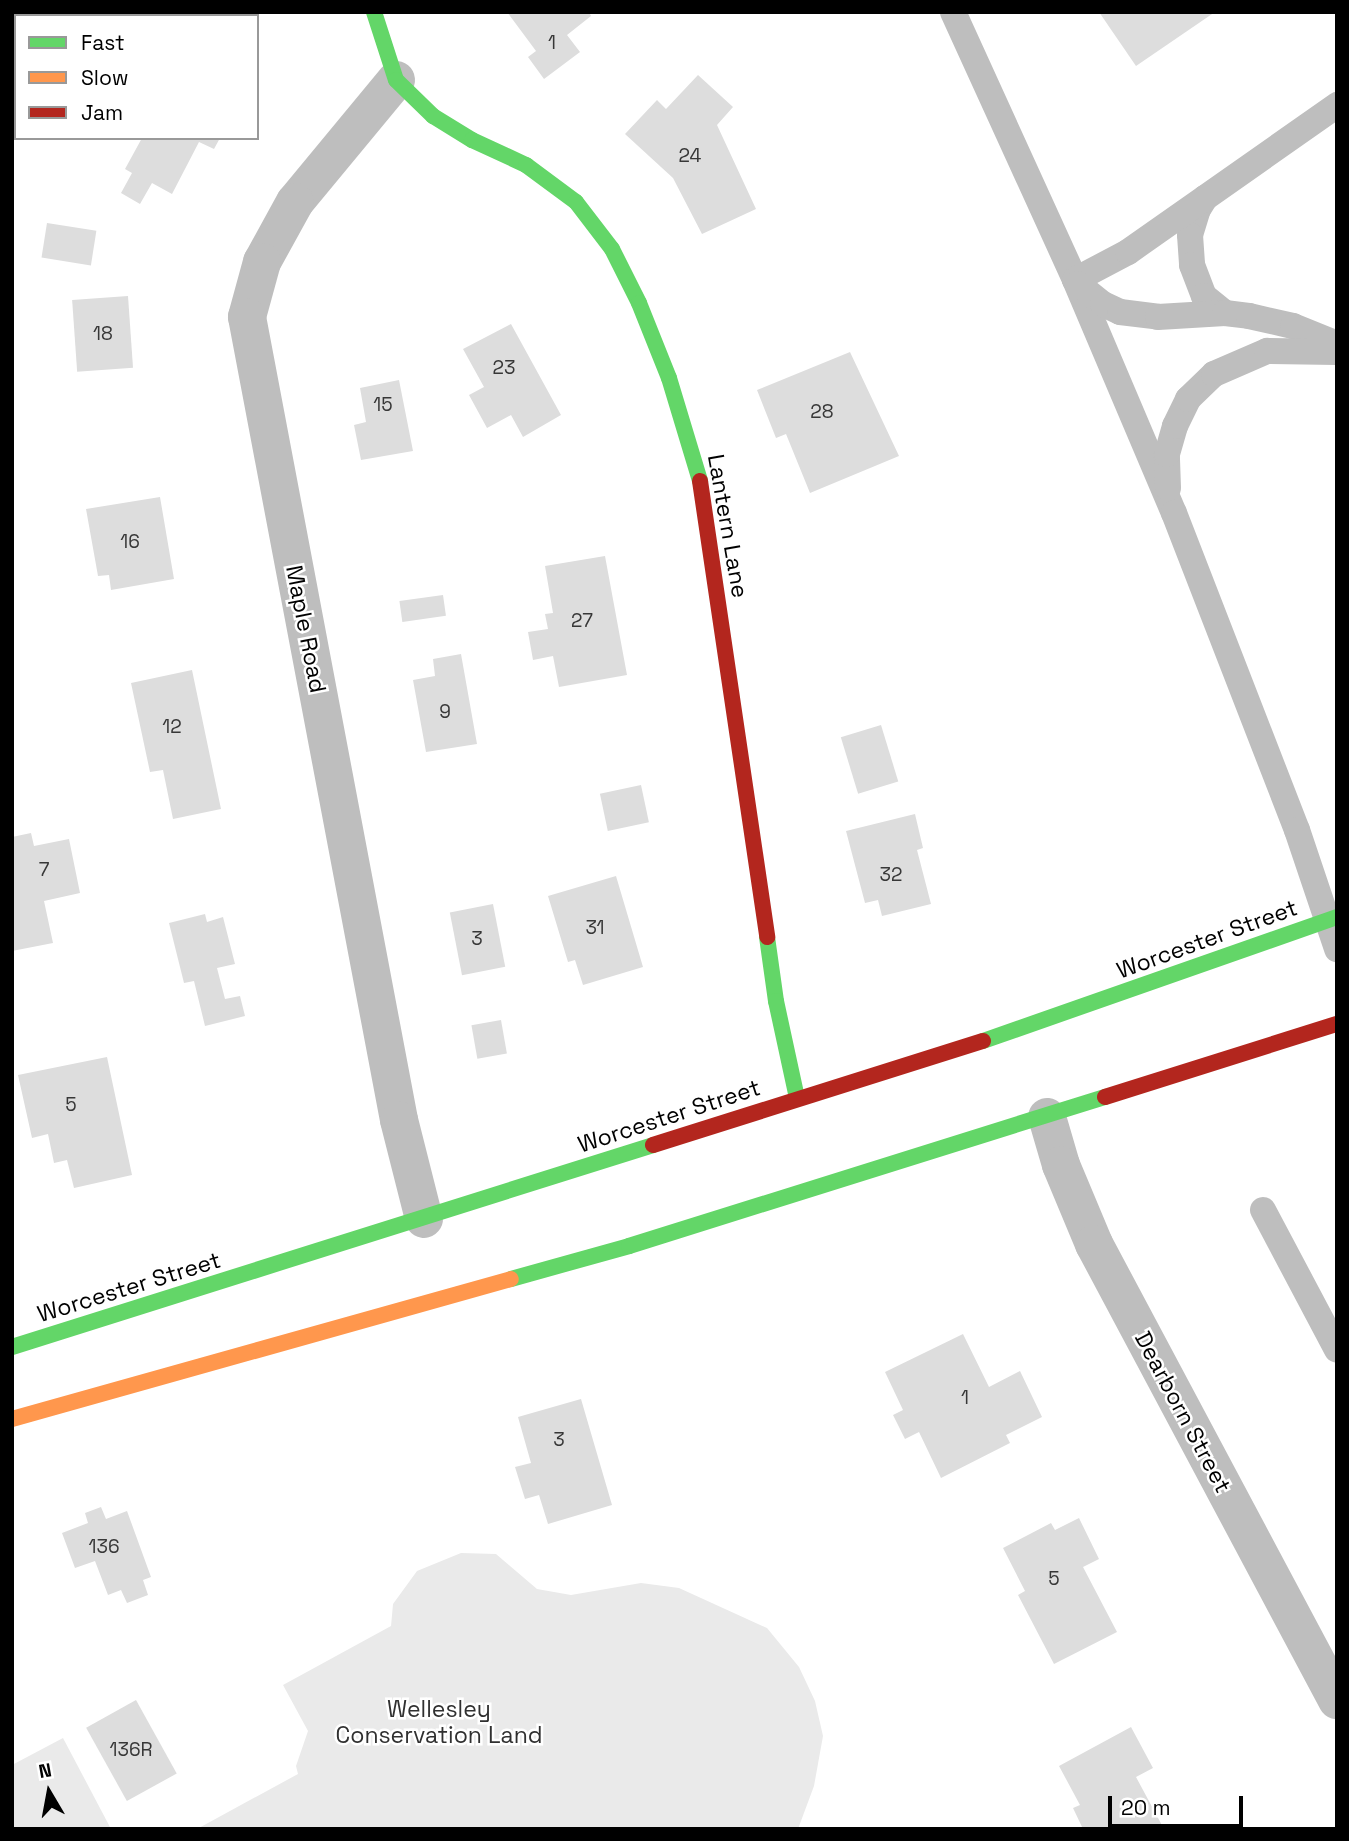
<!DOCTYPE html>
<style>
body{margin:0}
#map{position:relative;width:1349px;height:1841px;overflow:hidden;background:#fff;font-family:"Space Grotesk",sans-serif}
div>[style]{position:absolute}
.green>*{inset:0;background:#eaeaea}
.building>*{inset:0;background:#ddd;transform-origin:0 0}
.lane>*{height:26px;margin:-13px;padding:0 13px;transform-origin:13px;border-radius:13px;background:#bebebe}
.street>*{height:38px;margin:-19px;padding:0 19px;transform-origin:19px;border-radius:19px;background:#bebebe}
.fast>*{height:16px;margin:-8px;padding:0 8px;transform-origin:8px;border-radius:8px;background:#63d668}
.slow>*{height:16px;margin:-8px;padding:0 8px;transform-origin:8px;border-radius:8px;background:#ff974d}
.jam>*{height:16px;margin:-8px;padding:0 8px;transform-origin:8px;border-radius:8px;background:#b3261e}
span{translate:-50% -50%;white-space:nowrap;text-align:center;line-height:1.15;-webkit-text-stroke:5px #fff;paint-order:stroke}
.number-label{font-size:19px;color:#373737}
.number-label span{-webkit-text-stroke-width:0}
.street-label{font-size:23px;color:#000}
.park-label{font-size:23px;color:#303030}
.frame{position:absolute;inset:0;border:14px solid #000;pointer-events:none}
.legend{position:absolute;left:14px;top:14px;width:245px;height:126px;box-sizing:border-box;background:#fff;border:2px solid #999;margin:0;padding:9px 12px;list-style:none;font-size:21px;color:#000}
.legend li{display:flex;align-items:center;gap:14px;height:35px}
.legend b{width:35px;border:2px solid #999}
.north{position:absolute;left:14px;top:1757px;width:70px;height:70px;-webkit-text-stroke:5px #fff;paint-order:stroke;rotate:350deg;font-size:19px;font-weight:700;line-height:28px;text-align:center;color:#000}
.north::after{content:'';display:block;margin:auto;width:24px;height:32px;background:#000;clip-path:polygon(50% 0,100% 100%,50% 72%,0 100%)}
.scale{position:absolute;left:1108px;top:1796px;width:135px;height:32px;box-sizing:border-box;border:4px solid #000;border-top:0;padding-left:9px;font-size:21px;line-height:24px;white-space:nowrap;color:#000;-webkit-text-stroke:5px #fff;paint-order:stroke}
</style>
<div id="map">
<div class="green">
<div style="clip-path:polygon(461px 1553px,496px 1554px,537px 1589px,571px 1595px,641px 1583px,679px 1588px,767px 1628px,799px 1667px,815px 1701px,823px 1736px,814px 1786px,798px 1829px,197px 1829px,298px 1774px,296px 1766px,308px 1731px,283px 1685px,391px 1626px,393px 1604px,417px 1571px)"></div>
<div style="clip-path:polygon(63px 1738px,111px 1829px,12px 1829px,12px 1765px)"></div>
</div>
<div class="building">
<div style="clip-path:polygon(507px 12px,589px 12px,591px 16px,567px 35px,580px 52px,544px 79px,528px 57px,536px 51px)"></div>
<div style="clip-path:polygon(1099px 12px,1215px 12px,1136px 66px)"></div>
<div style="clip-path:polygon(698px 75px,733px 107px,717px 125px,756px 209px,702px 234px,673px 178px,625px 134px,657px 100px,666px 109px)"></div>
<div style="clip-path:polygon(142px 138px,220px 138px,214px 149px,199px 142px,172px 194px,152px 183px,140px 204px,121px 193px,132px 173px,125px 169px)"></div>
<div style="left:47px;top:223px;width:50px;height:35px;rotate:9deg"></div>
<div style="left:128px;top:296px;width:72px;height:56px;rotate:86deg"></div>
<div style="clip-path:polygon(511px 324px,561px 415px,523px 437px,511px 415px,487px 428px,469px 395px,484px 387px,463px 349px)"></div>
<div style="clip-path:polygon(850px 352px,899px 456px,810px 493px,786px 434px,776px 438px,757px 390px)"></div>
<div style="clip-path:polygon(399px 380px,413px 451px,361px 460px,354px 425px,366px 422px,360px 388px)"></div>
<div style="clip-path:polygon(160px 497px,174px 579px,111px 590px,109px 575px,98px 576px,86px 509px)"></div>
<div style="clip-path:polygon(605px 556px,627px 675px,559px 687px,553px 656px,533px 660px,528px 632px,548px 629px,545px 614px,553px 613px,545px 566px)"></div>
<div style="left:443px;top:595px;width:21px;height:44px;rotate:82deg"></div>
<div style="clip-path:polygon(461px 654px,477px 744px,426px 752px,413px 680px,435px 676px,433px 659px)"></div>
<div style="clip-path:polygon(192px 670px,221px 809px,173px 819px,163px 770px,150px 772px,131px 683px)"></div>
<div style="left:881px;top:725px;width:59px;height:42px;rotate:73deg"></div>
<div style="left:641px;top:785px;width:38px;height:42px;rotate:78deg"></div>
<div style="clip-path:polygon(915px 814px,923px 848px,917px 850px,931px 904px,882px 916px,878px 900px,865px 903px,846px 831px)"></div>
<div style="clip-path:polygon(31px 833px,34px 846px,69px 839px,80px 893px,44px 901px,53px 943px,12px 951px,12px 837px)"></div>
<div style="clip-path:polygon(616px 876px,643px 967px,583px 985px,575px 960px,568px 962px,548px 896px)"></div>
<div style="left:493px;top:904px;width:64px;height:44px;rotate:79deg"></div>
<div style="clip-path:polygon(205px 914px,207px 922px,223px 917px,235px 964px,217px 968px,225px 999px,240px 996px,245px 1016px,205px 1026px,194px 981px,184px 983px,169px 923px)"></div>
<div style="left:501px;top:1020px;width:34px;height:30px;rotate:80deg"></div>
<div style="clip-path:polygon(107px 1057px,132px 1175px,74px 1188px,67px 1160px,54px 1163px,48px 1134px,32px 1138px,18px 1075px)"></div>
<div style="clip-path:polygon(963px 1334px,989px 1387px,1020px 1371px,1042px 1417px,1006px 1435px,1010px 1443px,941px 1478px,919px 1432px,905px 1439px,893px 1415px,903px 1410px,885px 1372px)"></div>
<div style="clip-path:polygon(581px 1399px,612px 1505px,548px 1524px,539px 1495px,525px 1499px,515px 1467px,531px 1463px,518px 1417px)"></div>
<div style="clip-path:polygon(101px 1507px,106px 1519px,127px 1511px,151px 1577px,143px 1580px,148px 1595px,127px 1603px,121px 1590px,108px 1595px,95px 1561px,75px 1568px,62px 1533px,88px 1523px,85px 1513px)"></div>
<div style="clip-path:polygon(1079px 1518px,1099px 1559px,1083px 1567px,1117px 1632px,1054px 1664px,1018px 1595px,1025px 1591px,1003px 1548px,1051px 1523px,1055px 1530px)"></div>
<div style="left:136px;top:1700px;width:84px;height:57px;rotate:61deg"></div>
<div style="clip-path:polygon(1131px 1727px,1153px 1768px,1136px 1777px,1164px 1829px,1083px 1829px,1073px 1808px,1080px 1805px,1059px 1766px)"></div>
</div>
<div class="lane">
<div style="left:953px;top:12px;width:294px;rotate:65.5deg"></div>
<div style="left:1075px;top:280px;width:253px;rotate:67deg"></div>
<div style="left:1174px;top:513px;width:340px;rotate:68.8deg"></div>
<div style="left:1297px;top:830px;width:126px;rotate:71.4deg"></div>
<div style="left:1205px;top:198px;width:13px;rotate:122deg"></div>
<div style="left:1198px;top:209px;width:27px;rotate:107deg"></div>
<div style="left:1190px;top:235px;width:30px;rotate:86deg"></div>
<div style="left:1192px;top:265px;width:33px;rotate:69deg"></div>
<div style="left:1204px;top:296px;width:27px;rotate:39deg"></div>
<div style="left:1075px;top:280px;width:60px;rotate:-27.8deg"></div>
<div style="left:1128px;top:252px;width:256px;rotate:-35.1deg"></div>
<div style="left:1078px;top:284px;width:32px;rotate:39deg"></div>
<div style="left:1103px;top:304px;width:19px;rotate:25deg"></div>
<div style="left:1120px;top:312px;width:38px;rotate:7deg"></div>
<div style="left:1158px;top:317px;width:67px;rotate:-3.4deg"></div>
<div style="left:1225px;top:313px;width:24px;rotate:7deg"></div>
<div style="left:1249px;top:316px;width:45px;rotate:12.8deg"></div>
<div style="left:1293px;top:326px;width:48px;rotate:22.2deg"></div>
<div style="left:1168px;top:488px;width:34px;rotate:-92deg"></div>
<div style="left:1167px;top:454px;width:29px;rotate:-74deg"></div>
<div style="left:1175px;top:426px;width:30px;rotate:-64deg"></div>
<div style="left:1188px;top:399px;width:36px;rotate:-44deg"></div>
<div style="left:1214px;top:374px;width:58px;rotate:-23.5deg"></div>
<div style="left:1267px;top:351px;width:70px;rotate:0.8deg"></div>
<div style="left:1263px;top:1210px;width:158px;rotate:62.1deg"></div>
</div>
<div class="street">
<div style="left:396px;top:80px;width:158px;rotate:129.6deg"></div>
<div style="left:295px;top:202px;width:68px;rotate:118.8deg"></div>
<div style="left:262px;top:262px;width:57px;rotate:105.3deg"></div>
<div style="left:247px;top:317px;width:817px;rotate:79.28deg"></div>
<div style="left:399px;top:1120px;width:102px;rotate:75.8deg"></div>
<div style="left:1047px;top:1117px;width:50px;rotate:73.7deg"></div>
<div style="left:1061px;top:1165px;width:86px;rotate:67.3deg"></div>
<div style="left:1094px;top:1244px;width:517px;rotate:61.95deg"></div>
</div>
<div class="fast">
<div style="left:374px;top:12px;width:71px;rotate:72.1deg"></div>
<div style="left:396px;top:80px;width:52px;rotate:44.2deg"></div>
<div style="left:433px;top:116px;width:46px;rotate:31.6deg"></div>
<div style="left:472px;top:140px;width:60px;rotate:24.8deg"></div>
<div style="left:526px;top:165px;width:62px;rotate:36.5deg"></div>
<div style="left:576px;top:202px;width:59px;rotate:52.5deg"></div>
<div style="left:612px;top:249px;width:60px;rotate:63.4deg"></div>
<div style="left:639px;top:303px;width:81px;rotate:68.2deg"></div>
<div style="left:669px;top:378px;width:108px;rotate:73.2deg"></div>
<div style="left:767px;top:937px;width:65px;rotate:82deg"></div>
<div style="left:776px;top:1001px;width:99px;rotate:77.8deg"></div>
<div style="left:983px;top:1041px;width:375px;rotate:-19.3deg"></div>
<div style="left:511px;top:1279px;width:123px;rotate:-15.6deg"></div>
<div style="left:629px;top:1246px;width:499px;rotate:-17.4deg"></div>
<div style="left:12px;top:1347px;width:672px;rotate:-17.49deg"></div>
</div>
<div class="slow">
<div style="left:12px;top:1419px;width:518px;rotate:-15.67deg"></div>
</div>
<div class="jam">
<div style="left:700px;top:481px;width:461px;rotate:81.6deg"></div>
<div style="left:1105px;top:1097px;width:243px;rotate:-17.5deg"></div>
<div style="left:653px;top:1145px;width:346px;rotate:-17.5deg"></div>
</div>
<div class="number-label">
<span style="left:552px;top:43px">1</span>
<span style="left:690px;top:156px">24</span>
<span style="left:103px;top:334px">18</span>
<span style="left:504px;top:368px">23</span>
<span style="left:383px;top:405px">15</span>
<span style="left:822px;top:412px">28</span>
<span style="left:130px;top:542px">16</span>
<span style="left:582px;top:621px">27</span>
<span style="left:445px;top:712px">9</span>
<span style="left:172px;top:727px">12</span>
<span style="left:44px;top:870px">7</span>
<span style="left:891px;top:875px">32</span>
<span style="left:595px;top:928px">31</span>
<span style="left:477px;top:939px">3</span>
<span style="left:71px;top:1105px">5</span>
<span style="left:965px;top:1398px">1</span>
<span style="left:559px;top:1440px">3</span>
<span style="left:104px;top:1547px">136</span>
<span style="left:1054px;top:1579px">5</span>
<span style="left:131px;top:1750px">136R</span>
</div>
<div class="street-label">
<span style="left:728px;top:526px;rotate:80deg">Lantern Lane</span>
<span style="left:306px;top:629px;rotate:79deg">Maple Road</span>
<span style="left:1207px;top:939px;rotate:-20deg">Worcester Street</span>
<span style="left:669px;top:1116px;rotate:-18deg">Worcester Street</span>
<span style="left:129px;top:1287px;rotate:-17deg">Worcester Street</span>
<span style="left:1183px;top:1412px;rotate:62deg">Dearborn Street</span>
</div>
<div class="park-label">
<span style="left:439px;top:1722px">Wellesley<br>Conservation Land</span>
</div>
<div class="frame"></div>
<ul class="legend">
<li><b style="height:9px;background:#63d668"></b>Fast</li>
<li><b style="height:9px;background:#ff974d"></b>Slow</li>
<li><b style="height:9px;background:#b3261e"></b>Jam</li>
</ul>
<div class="north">N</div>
<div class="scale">20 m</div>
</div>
